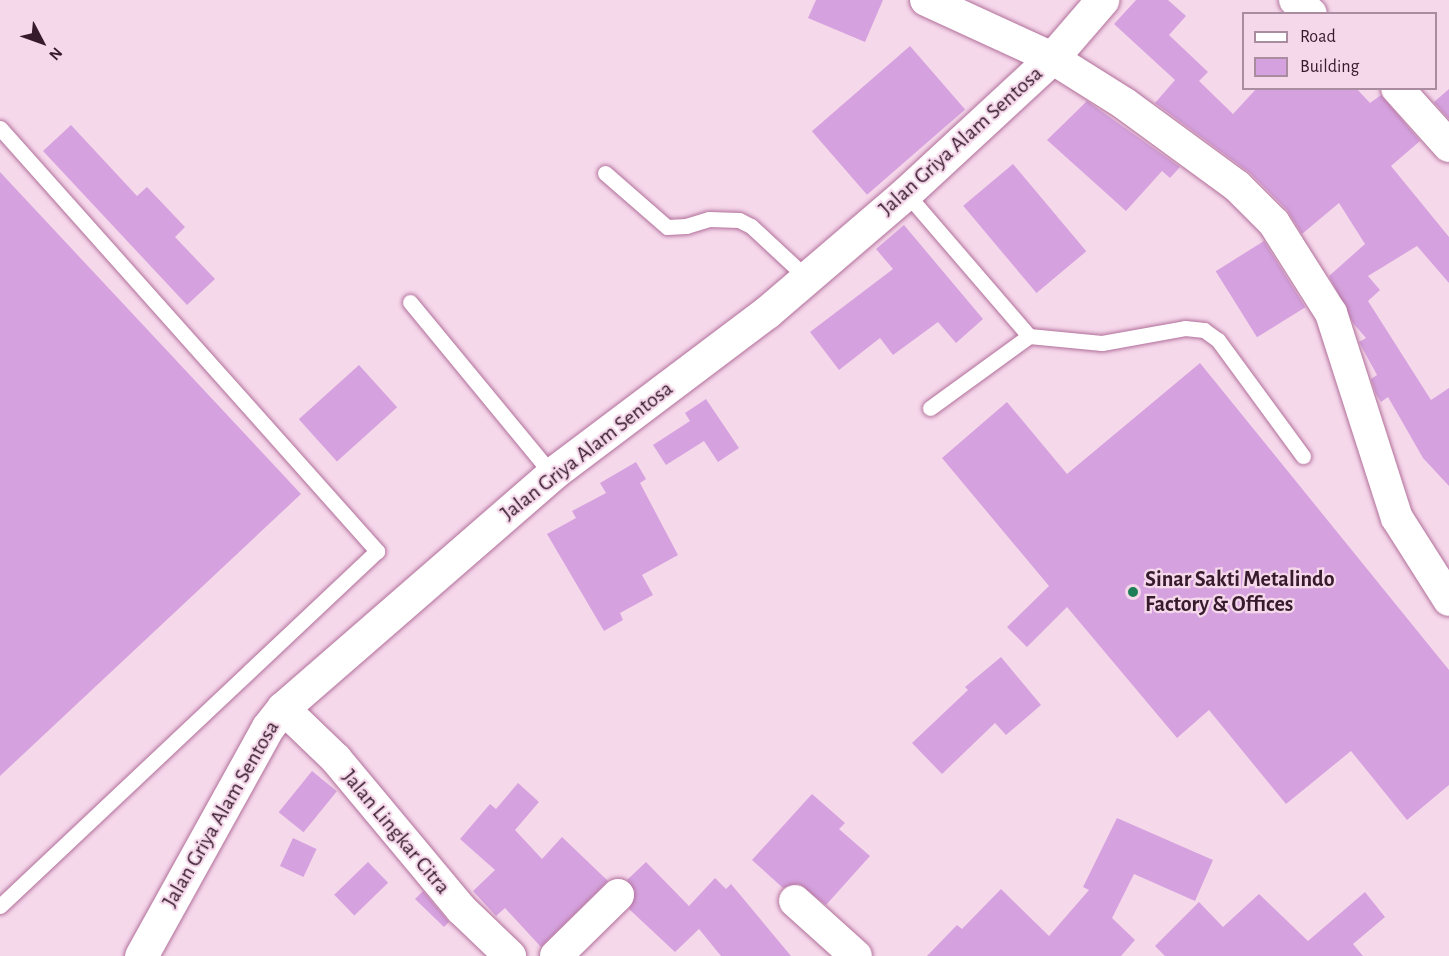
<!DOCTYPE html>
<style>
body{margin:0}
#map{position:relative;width:1449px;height:956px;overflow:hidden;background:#f6d8eb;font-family:"Alegreya Sans",sans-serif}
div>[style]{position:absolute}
.building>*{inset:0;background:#d5a2df;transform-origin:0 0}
.roads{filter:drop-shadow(0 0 2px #b16f9a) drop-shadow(0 0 2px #b16f9a)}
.lane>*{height:15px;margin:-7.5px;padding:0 7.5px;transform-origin:7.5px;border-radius:7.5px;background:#fff}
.street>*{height:32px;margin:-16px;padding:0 16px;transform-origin:16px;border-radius:16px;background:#fff}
.secondary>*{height:33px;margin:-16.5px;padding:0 16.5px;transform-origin:16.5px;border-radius:16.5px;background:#fff}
.dots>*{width:16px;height:16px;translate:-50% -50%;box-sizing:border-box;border:3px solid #f6d8eb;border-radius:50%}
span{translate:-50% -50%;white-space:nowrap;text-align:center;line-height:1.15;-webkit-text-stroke:4.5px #f6d8eb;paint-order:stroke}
.street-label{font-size:22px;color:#361b2d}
.poi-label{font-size:22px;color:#361b2d;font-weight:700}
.left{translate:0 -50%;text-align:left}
.legend{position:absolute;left:1242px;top:12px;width:195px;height:78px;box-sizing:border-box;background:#f6d8eb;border:2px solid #a98c9f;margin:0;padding:8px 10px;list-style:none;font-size:18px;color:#361b2d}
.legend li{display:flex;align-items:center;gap:12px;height:30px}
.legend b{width:30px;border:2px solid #a98c9f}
.north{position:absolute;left:12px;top:12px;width:60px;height:60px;-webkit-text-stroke:4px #f6d8eb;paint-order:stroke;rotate:131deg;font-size:16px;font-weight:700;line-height:24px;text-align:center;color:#361b2d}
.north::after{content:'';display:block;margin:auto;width:21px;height:27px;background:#361b2d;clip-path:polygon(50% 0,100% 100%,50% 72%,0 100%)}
</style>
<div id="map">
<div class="building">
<div style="clip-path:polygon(816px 0,883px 0,865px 42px,808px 18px)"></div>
<div style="clip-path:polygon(1136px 0,1168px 0,1186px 16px,1169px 35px,1208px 72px,1199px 81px,1233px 114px,1257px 88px,1356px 88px,1370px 103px,1381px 95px,1420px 141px,1391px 166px,1449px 237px,1449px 283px,1417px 246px,1368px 276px,1380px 290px,1368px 301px,1431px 400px,1449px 388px,1449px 486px,1423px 458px,1388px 397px,1381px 402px,1376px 394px,1371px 379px,1377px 375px,1359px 342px,1366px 338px,1353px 323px,1329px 276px,1365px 244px,1339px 203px,1302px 234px,1287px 210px,1250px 173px,1155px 103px,1175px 80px,1114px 24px)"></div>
<div style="left:910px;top:46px;width:84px;height:130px;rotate:49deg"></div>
<div style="clip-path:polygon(1449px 89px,1449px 119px,1434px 102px)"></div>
<div style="clip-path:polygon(1087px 101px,1180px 167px,1170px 178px,1162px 171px,1126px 211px,1047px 140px)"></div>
<div style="clip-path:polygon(71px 125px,137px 196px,147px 187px,185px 227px,175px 237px,215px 279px,187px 305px,43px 151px)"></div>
<div style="left:1013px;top:164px;width:114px;height:65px;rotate:50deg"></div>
<div style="clip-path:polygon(0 172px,301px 494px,0 776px)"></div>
<div style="clip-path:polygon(904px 225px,983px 319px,956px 343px,938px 322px,893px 355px,880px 338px,839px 370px,810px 332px,893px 269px,876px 249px)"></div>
<div style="left:1264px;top:241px;width:78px;height:57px;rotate:58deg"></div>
<div style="clip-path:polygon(1200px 363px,1449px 670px,1449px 785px,1407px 820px,1351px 751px,1286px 804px,1209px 710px,1177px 738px,1067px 607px,1027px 647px,1007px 627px,1049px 586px,942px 458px,1007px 402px,1067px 474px)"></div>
<div style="left:359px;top:365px;width:57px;height:81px;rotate:48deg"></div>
<div style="clip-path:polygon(706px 399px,739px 448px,718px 462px,704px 441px,666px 465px,653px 445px,690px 421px,685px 413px)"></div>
<div style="clip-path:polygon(636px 462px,646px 479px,640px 483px,678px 555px,642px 575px,653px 595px,620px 613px,623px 620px,604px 631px,547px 534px,576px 518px,572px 511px,606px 493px,600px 483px)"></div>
<div style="clip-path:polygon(1001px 657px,1041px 705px,1006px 735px,995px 723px,942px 774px,912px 743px,968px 690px,965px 687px)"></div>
<div style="left:312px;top:771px;width:32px;height:53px;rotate:39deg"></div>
<div style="clip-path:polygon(518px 783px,539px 802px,515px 830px,542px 859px,562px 837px,608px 881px,541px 947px,505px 908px,496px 916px,473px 891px,495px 870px,460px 839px,490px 804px,496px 809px)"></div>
<div style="clip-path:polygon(812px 794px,845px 823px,839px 829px,870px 856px,826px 905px,799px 884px,783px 888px,752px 860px)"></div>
<div style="clip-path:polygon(1117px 818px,1213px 860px,1195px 901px,1134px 874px,1112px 918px,1135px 940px,1121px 956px,927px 956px,957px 925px,962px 929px,1001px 889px,1049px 936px,1089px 890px,1083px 887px)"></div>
<div style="left:293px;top:838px;width:26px;height:31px;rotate:25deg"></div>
<div style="left:368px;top:862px;width:29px;height:47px;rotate:46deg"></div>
<div style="clip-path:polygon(646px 862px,689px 906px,715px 878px,726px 889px,731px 884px,791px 956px,721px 956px,699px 929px,675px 952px,629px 909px,635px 891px,627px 880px)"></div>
<div style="clip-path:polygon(423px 891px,449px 922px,444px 927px,415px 899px)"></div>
<div style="clip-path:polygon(1365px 892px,1385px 917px,1353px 944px,1363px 956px,1165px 956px,1155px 946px,1199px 902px,1223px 927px,1259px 894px,1308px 941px)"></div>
</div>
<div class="roads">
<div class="lane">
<div style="left:0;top:128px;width:567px;rotate:48.29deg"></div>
<div style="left:377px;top:551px;width:518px;rotate:136.72deg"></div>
<div style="left:605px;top:173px;width:82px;rotate:41.1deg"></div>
<div style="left:667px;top:227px;width:19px;rotate:-3deg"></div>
<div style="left:686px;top:226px;width:24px;rotate:-17deg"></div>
<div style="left:709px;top:219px;width:30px;rotate:2deg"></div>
<div style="left:739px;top:220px;width:13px;rotate:27deg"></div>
<div style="left:751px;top:226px;width:76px;rotate:42.9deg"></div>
<div style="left:906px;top:193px;width:189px;rotate:49.3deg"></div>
<div style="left:1029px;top:336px;width:73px;rotate:5.5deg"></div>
<div style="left:1102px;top:343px;width:84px;rotate:-10.2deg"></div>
<div style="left:1185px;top:328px;width:19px;rotate:6deg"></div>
<div style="left:1204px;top:330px;width:17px;rotate:36deg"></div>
<div style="left:1218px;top:340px;width:144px;rotate:53.8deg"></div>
<div style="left:410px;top:302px;width:223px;rotate:50.5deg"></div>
<div style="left:930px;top:408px;width:122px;rotate:-36deg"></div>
</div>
<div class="street">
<div style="left:926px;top:0;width:139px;rotate:24.7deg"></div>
<div style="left:1052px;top:58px;width:86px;rotate:32.2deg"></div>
<div style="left:1125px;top:104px;width:139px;rotate:36.2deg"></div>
<div style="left:1237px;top:186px;width:52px;rotate:45deg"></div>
<div style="left:1274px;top:223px;width:107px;rotate:57.7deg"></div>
<div style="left:1331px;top:313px;width:215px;rotate:72.2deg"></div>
<div style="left:1397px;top:518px;width:97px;rotate:57.6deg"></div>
<div style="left:1295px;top:0;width:21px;rotate:41deg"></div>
<div style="left:1397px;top:88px;width:78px;rotate:48.1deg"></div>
<div style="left:283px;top:708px;width:74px;rotate:43.9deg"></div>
<div style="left:336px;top:759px;width:195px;rotate:50.2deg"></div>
<div style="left:461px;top:909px;width:68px;rotate:43.8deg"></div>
<div style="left:795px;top:901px;width:82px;rotate:42deg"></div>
<div style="left:556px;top:956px;width:87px;rotate:-44.5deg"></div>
</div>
<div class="secondary">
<div style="left:141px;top:956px;width:262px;rotate:-61deg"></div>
<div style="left:268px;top:727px;width:24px;rotate:-52deg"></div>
<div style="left:283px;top:708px;width:357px;rotate:-41deg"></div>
<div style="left:552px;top:474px;width:269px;rotate:-37deg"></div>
<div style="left:767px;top:312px;width:183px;rotate:-40.6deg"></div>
<div style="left:906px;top:193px;width:199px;rotate:-42.8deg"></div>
<div style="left:1052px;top:58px;width:77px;rotate:-49.2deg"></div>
</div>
</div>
<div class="dots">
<div style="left:1133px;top:592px;background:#1e7e56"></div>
</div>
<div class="street-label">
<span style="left:961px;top:141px;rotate:-42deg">Jalan Griya Alam Sentosa</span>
<span style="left:587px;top:451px;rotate:-38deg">Jalan Griya Alam Sentosa</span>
<span style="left:221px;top:814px;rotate:-60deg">Jalan Griya Alam Sentosa</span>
<span style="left:396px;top:832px;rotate:50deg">Jalan Lingkar Citra</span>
</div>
<div class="poi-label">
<span class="left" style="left:1145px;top:592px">Sinar Sakti Metalindo<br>Factory &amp; Offices</span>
</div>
<ul class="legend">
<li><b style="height:8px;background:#fff"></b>Road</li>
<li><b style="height:16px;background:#d5a2df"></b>Building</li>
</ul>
<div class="north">N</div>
</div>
